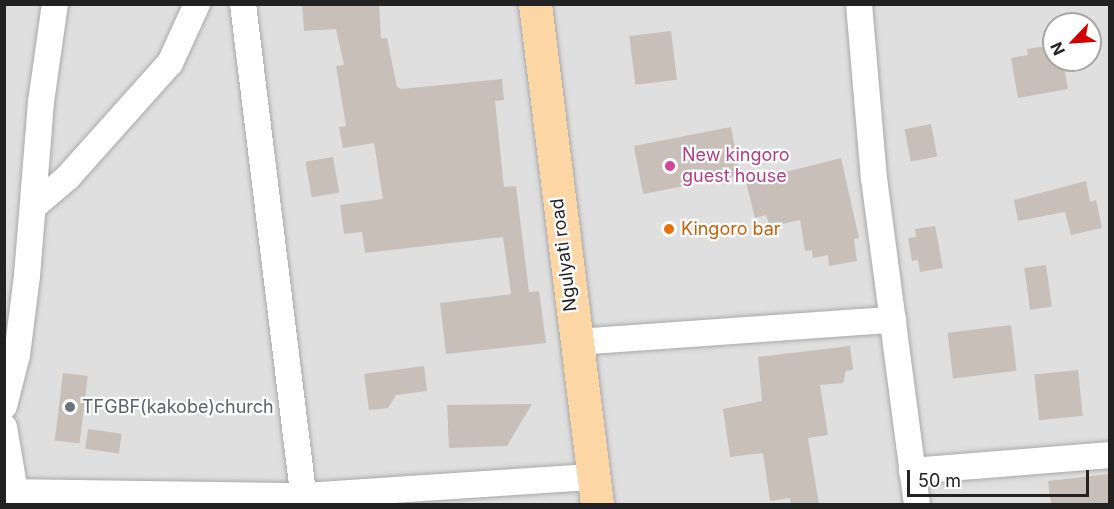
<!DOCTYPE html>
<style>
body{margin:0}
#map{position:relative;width:1114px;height:509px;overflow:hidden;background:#f2efe9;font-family:Inter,sans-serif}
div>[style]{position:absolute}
.residential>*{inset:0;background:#e0dfdf}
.building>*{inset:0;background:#c7bfb8;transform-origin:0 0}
.roads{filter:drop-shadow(0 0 2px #a9a9a9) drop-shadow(0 0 2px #a9a9a9)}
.minor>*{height:26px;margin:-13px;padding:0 13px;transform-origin:13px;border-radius:13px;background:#fff}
.major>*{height:33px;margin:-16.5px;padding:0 16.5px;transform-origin:16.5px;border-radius:16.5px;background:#fcd6a4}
.dots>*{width:16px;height:16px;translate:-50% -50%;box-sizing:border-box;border:3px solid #fff;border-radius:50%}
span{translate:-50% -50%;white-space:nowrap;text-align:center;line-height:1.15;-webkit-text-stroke:4.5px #fff;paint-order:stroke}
.hotel-label{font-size:18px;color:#b23c85}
.left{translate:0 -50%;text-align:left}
.food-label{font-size:18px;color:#c56008}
.street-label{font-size:18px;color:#222}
.worship-label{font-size:18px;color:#5b616d}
.frame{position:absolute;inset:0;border:6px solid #222;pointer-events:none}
.north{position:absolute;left:1042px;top:12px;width:60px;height:60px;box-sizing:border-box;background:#fff;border:2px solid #a7a7a7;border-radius:50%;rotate:245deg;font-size:16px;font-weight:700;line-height:24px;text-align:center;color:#222}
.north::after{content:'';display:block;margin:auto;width:21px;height:27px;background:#d40000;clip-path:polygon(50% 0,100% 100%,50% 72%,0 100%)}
.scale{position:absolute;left:907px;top:470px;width:182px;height:27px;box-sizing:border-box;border:3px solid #222;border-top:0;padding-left:8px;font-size:18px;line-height:21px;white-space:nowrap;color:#222;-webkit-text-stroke:4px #fff;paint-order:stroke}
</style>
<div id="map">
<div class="residential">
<div style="clip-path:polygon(evenodd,5px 5px,1109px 5px,1109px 504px,5px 504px,5px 5px,1054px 24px,1090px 24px,1090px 60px,1054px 60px,1054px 24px)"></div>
</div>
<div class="building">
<div style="clip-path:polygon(302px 4px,379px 4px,381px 39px,387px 38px,397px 87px,401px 89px,502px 79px,504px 100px,495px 101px,504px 187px,516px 186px,529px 292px,539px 291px,546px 343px,446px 354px,440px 303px,511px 294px,503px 237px,365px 253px,362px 232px,344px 234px,340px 205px,383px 199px,374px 143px,343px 148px,339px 127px,346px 126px,336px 66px,344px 65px,336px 29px,304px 31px)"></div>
<div style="left:671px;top:31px;width:49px;height:42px;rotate:83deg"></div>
<div style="clip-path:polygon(1054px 45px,1054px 60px,1063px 62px,1068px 89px,1018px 98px,1011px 58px,1028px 55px,1027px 49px)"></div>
<div style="left:931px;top:124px;width:33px;height:27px;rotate:79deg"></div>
<div style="left:731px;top:127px;width:49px;height:99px;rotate:79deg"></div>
<div style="left:333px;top:157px;width:36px;height:28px;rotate:80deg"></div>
<div style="clip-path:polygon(841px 158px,859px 238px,854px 239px,857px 261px,829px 266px,828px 255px,813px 258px,812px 250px,805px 251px,800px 220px,770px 227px,766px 215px,755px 218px,746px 182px)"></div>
<div style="clip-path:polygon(1086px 181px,1090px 202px,1096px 200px,1102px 228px,1071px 235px,1065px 212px,1018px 221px,1014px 200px)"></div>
<div style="clip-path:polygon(935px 226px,943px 268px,920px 272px,918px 260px,912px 261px,908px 238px,916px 237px,915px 229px)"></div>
<div style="left:1046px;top:265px;width:42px;height:22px;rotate:82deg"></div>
<div style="left:1011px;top:325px;width:46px;height:64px;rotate:83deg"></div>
<div style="clip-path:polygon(850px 346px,853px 370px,846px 371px,843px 383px,820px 385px,828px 435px,808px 438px,819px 504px,791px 504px,790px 498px,770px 501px,763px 453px,730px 457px,723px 409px,762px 401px,758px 357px)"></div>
<div style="clip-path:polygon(424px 366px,427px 391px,396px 395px,388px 408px,369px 410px,364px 374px)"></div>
<div style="left:1078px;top:370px;width:46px;height:44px;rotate:84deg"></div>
<div style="left:63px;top:373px;width:25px;height:68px;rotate:7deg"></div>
<div style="clip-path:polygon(532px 404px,507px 446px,449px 448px,447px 405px)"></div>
<div style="left:88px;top:429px;width:34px;height:20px;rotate:8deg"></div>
<div style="clip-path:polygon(1110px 474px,1110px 504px,1051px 504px,1048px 481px)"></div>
</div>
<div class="roads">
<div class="minor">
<div style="left:243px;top:4px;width:496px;rotate:83deg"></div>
<div style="left:303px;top:496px;width:290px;rotate:-3.8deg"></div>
<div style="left:859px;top:4px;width:175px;rotate:85.1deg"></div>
<div style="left:874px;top:178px;width:329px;rotate:82.5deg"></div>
<div style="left:33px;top:207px;width:46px;rotate:-40.6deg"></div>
<div style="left:68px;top:177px;width:153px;rotate:-48.2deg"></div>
<div style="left:170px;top:63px;width:65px;rotate:-65.4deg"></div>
<div style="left:575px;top:342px;width:319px;rotate:-4deg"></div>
<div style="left:4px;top:406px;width:53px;rotate:-75.7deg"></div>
<div style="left:17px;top:355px;width:80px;rotate:-82.8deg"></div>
<div style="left:27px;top:276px;width:175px;rotate:-85.4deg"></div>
<div style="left:41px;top:102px;width:99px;rotate:-81.9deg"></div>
<div style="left:4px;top:427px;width:78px;rotate:80.4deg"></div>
<div style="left:912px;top:471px;width:199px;rotate:-4.6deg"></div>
<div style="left:4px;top:492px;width:299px;rotate:0.8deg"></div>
<div style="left:303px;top:496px;width:8px;rotate:83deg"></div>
</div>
<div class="major">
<div style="left:535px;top:4px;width:504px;rotate:82.93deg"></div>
</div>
</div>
<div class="dots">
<div style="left:670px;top:166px;background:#d1479c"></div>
<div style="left:669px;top:229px;background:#e8710a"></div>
<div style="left:70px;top:407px;background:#6b7280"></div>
</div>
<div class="hotel-label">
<span class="left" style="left:682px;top:166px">New kingoro<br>guest house</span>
</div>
<div class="food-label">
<span class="left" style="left:681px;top:229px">Kingoro bar</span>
</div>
<div class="street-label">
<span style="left:564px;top:255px;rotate:-97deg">Ngulyati road</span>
</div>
<div class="worship-label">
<span class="left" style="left:82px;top:407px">TFGBF(kakobe)church</span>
</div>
<div class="frame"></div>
<div class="north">N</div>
<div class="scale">50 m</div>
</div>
